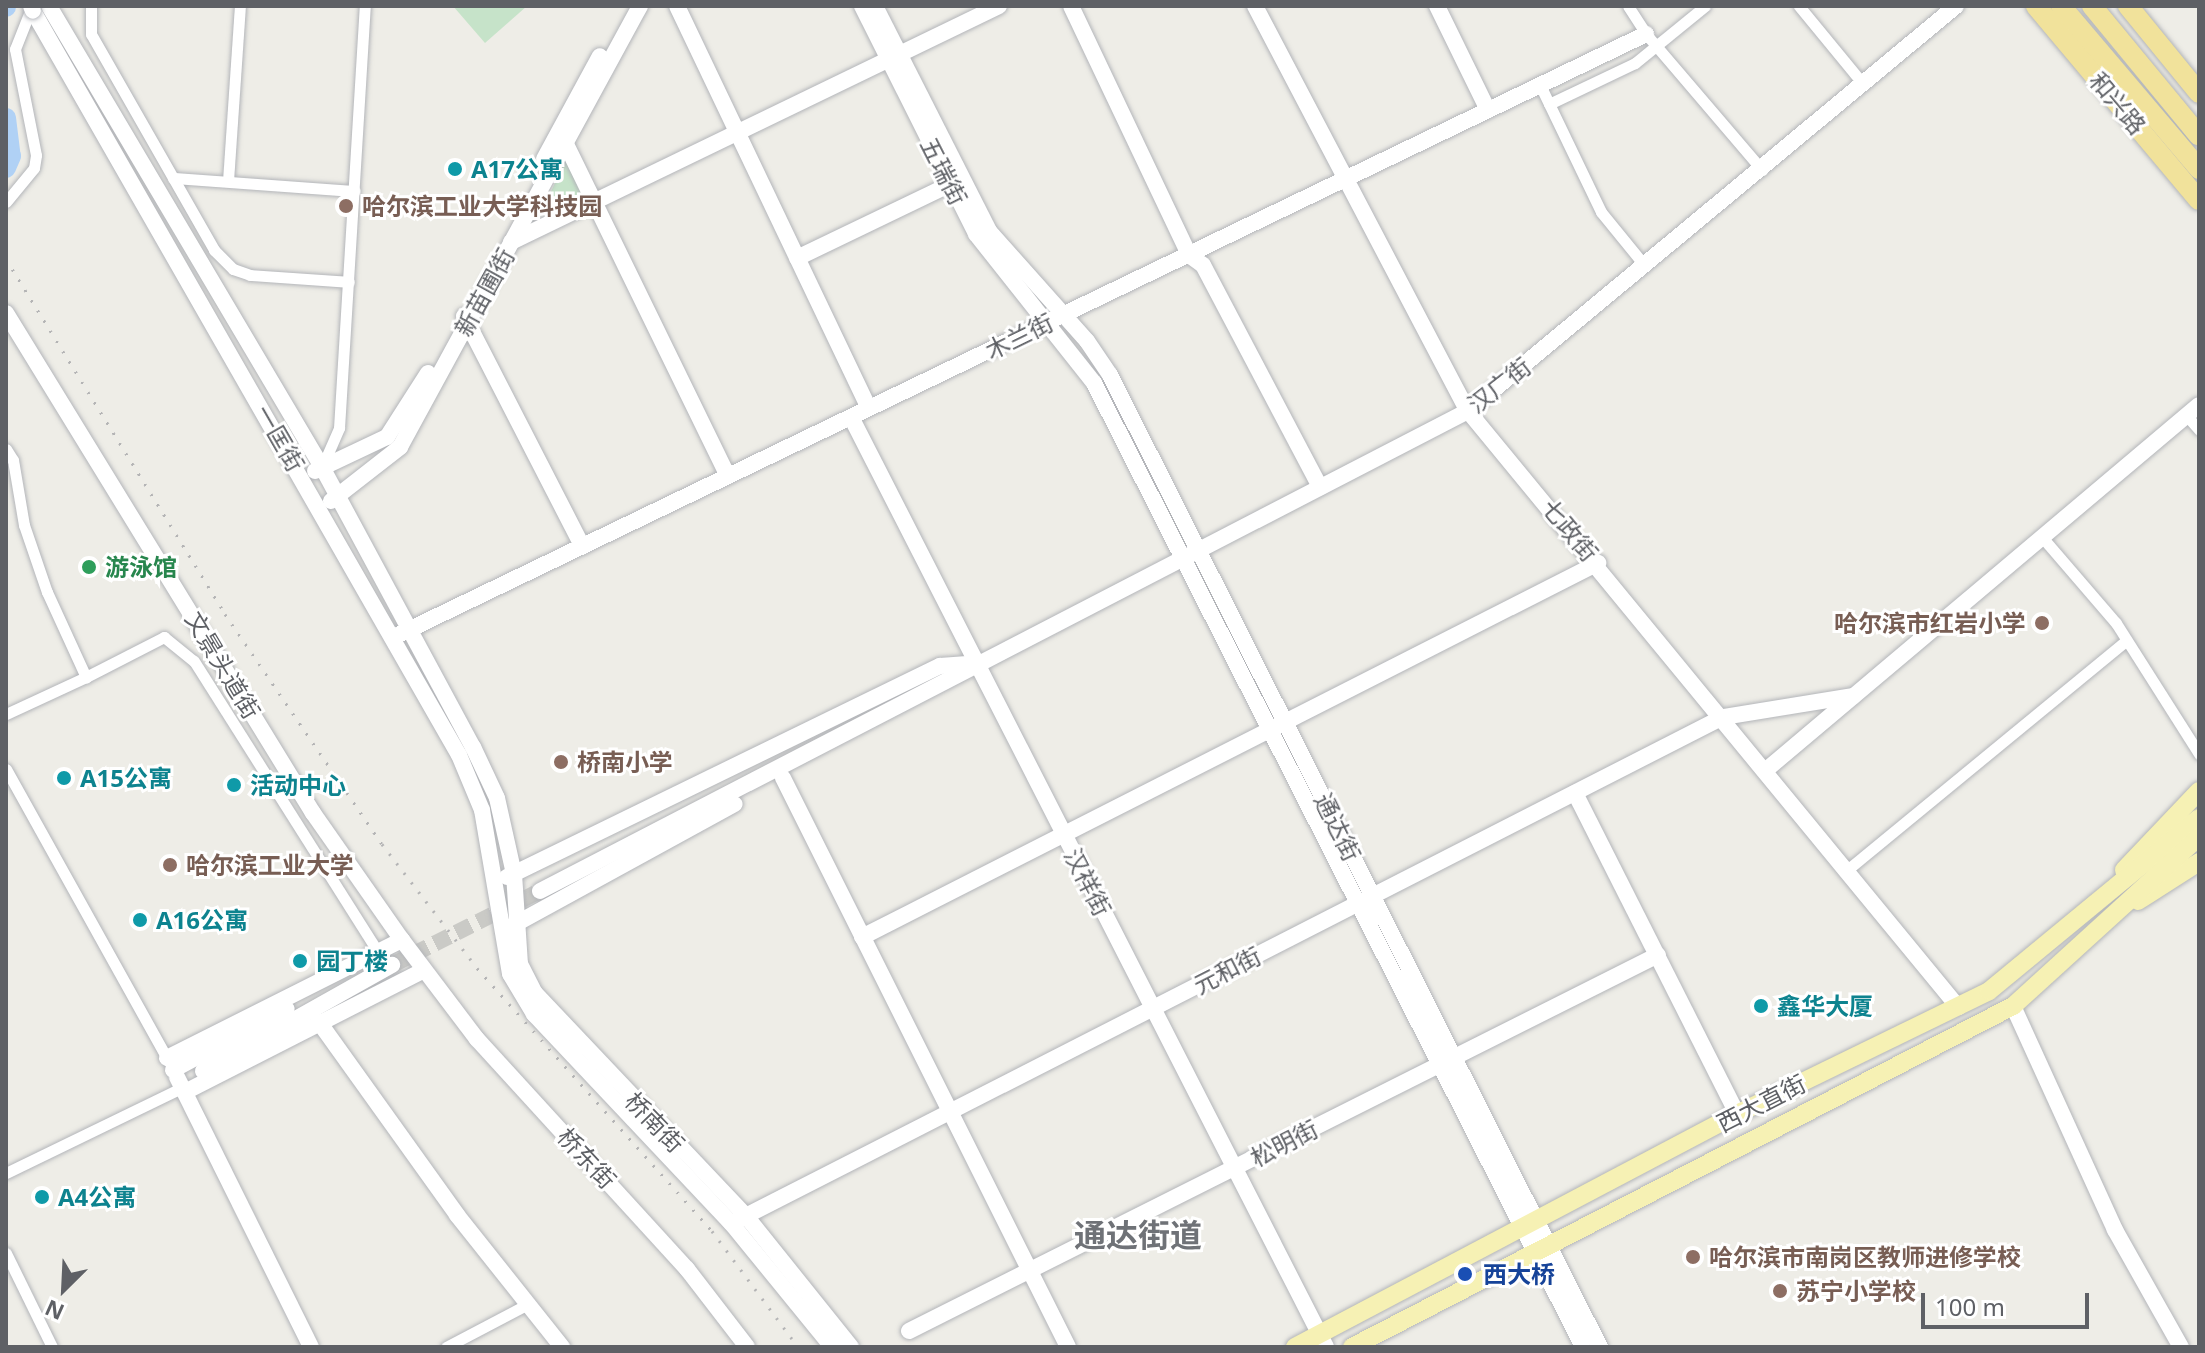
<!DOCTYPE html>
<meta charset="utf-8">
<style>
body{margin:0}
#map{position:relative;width:2205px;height:1353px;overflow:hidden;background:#eeede7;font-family:"Noto Sans","Noto Sans SC",sans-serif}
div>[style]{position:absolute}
.green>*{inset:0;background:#c6e3c9}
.river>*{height:20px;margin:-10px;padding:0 10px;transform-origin:10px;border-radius:10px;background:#b0d1f5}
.secondary-tunnel>*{height:16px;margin-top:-8px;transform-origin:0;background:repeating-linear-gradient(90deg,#cacac6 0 16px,transparent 0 24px)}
.roads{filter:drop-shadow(0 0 2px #b3b5b9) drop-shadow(0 0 2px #b3b5b9)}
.street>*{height:11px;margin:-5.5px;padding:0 5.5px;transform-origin:5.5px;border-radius:5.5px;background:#fff}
.secondary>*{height:16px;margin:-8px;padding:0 8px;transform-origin:8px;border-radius:8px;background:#fff}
.primary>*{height:18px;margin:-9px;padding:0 9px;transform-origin:9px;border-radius:9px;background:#f6f1b4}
.highway>*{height:20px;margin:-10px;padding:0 10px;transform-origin:10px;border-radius:10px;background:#f1e29b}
.rail>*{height:3px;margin-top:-1.5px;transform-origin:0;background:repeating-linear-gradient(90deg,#b4b4b5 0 2px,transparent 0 12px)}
.bridges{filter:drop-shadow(0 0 2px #b5b7bc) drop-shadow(0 0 2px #b5b7bc)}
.secondary-bridge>*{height:16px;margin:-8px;padding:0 8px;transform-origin:8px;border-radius:8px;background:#fff}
.dots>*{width:22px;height:22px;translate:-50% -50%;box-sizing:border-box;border:4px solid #fff;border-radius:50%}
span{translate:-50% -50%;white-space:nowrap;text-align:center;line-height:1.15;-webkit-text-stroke:6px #fff;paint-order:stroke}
.street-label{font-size:24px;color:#5e6065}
.culture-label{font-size:24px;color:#0d838f;font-weight:700}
.left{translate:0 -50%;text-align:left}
.education-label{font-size:24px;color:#785e54;font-weight:700}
.right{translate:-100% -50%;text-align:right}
.leisure-label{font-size:24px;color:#27864d;font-weight:700}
.transit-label{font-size:24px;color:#164399;font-weight:700}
.district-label{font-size:32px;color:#6f7277;font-weight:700}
.frame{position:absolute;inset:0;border:8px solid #5e6065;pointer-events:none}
.north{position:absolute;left:24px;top:1249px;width:80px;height:80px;-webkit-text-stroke:6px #fff;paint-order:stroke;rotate:204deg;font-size:22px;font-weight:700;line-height:32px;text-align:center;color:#5e6065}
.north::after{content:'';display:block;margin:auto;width:28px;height:36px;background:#5e6065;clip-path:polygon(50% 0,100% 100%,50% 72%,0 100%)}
.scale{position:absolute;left:1921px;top:1293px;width:168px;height:36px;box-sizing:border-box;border:4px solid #5e6065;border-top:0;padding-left:10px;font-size:24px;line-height:28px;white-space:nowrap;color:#5e6065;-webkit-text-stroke:6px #fff;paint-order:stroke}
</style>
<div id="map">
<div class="green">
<div style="clip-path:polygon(453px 6px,527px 6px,485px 43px)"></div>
<div style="clip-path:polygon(567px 157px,583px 193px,541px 213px)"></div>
</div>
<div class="river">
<div style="left:6px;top:7px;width:1px;rotate:-90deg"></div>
<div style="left:6px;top:118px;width:38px;rotate:83deg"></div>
<div style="left:11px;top:156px;width:13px;rotate:113deg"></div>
</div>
<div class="secondary-tunnel">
<div style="left:392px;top:965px;width:165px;rotate:-26.6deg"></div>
</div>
<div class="roads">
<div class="street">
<div style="left:91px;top:6px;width:28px;rotate:90deg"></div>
<div style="left:91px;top:34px;width:249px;rotate:60.3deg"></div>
<div style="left:214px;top:250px;width:27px;rotate:45deg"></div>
<div style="left:233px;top:269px;width:18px;rotate:19deg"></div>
<div style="left:250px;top:275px;width:99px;rotate:4deg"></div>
<div style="left:1628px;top:6px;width:33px;rotate:57deg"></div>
<div style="left:1646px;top:34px;width:179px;rotate:49.5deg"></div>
<div style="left:1799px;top:6px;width:102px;rotate:50.6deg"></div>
<div style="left:1540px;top:85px;width:141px;rotate:64.3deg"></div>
<div style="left:1601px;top:212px;width:70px;rotate:50.8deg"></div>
<div style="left:1549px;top:104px;width:95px;rotate:-25.5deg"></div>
<div style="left:1635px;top:63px;width:90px;rotate:-39.2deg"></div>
<div style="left:173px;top:178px;width:182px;rotate:4.1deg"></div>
<div style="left:228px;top:181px;width:175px;rotate:-86.1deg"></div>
<div style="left:6px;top:202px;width:44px;rotate:-50.5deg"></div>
<div style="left:34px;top:168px;width:13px;rotate:-81deg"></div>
<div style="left:36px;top:155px;width:108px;rotate:-101.2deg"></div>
<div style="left:15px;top:49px;width:46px;rotate:-68.4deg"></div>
<div style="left:2187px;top:416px;width:18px;rotate:49deg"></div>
<div style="left:6px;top:449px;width:13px;rotate:58deg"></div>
<div style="left:13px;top:460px;width:66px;rotate:80.4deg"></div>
<div style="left:24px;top:525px;width:71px;rotate:71.1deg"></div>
<div style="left:47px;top:592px;width:94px;rotate:65.4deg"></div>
<div style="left:86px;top:677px;width:88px;rotate:155.2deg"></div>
<div style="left:322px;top:467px;width:43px;rotate:-66.4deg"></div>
<div style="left:339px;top:428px;width:423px;rotate:-86.5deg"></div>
<div style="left:2042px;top:537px;width:113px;rotate:49.3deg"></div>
<div style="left:2116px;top:623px;width:155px;rotate:57.6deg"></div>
<div style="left:86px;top:677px;width:88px;rotate:-27.1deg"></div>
<div style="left:164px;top:637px;width:38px;rotate:39deg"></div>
<div style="left:194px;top:661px;width:344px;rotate:57.7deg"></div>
<div style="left:6px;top:769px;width:335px;rotate:60.9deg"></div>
<div style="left:1847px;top:870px;width:361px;rotate:-39.4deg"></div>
<div style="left:6px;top:1173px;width:197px;rotate:-25.9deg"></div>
<div style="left:6px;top:1253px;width:105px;rotate:63.9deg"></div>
<div style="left:446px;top:1347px;width:90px;rotate:-27.7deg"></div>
</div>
<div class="secondary">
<div style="left:49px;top:6px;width:536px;rotate:59.37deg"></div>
<div style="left:322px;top:467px;width:318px;rotate:61.7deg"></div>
<div style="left:473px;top:747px;width:56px;rotate:64.8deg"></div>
<div style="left:497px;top:798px;width:78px;rotate:77.4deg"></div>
<div style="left:514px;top:874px;width:90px;rotate:86.2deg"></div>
<div style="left:520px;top:964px;width:33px;rotate:63deg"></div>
<div style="left:535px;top:993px;width:307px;rotate:46.6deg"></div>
<div style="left:746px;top:1216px;width:168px;rotate:51.3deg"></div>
<div style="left:677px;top:6px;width:445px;rotate:64.5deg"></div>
<div style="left:862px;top:6px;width:255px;rotate:63.4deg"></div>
<div style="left:976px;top:234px;width:190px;rotate:51.6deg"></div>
<div style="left:1094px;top:383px;width:1081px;rotate:63.1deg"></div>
<div style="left:875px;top:6px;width:252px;rotate:63.1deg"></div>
<div style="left:989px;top:231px;width:147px;rotate:48.3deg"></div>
<div style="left:1087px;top:341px;width:41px;rotate:55.9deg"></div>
<div style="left:1110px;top:375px;width:1089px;rotate:63.25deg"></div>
<div style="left:1071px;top:6px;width:276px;rotate:64.6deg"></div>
<div style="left:1189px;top:255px;width:17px;rotate:36deg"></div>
<div style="left:1203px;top:265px;width:251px;rotate:62.2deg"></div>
<div style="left:1255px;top:6px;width:458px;rotate:62.3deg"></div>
<div style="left:1468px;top:411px;width:772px;rotate:50.57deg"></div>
<div style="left:1437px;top:6px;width:116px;rotate:63.9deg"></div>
<div style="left:33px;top:11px;width:857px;rotate:60.21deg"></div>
<div style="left:459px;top:755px;width:60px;rotate:67.3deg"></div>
<div style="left:482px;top:810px;width:166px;rotate:80.3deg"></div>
<div style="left:510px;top:974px;width:47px;rotate:59deg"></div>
<div style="left:534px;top:1014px;width:287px;rotate:46.7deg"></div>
<div style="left:731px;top:1223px;width:160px;rotate:50.8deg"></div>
<div style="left:563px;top:138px;width:376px;rotate:64deg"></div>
<div style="left:544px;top:159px;width:117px;rotate:-61.5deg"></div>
<div style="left:511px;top:242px;width:542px;rotate:-25.81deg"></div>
<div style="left:797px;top:258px;width:171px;rotate:-25.7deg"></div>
<div style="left:6px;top:313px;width:587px;rotate:58.45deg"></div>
<div style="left:313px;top:813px;width:155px;rotate:55deg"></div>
<div style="left:402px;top:940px;width:124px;rotate:52.9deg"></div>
<div style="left:477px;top:1039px;width:311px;rotate:47.6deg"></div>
<div style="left:687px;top:1269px;width:98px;rotate:52.4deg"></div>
<div style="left:464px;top:316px;width:259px;rotate:62.8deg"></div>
<div style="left:851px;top:417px;width:1044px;rotate:62.94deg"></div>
<div style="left:315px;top:471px;width:80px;rotate:-25.3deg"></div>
<div style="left:387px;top:437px;width:76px;rotate:-57.4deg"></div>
<div style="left:331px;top:501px;width:88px;rotate:-38deg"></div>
<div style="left:400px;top:447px;width:502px;rotate:-61.44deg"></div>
<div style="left:400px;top:634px;width:1383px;rotate:-25.71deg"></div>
<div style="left:1766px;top:770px;width:566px;rotate:-40.13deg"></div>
<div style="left:783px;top:778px;width:636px;rotate:63.39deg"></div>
<div style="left:1575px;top:793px;width:360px;rotate:63.2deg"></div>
<div style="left:507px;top:877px;width:482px;rotate:-26deg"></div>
<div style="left:940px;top:666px;width:31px;rotate:-4deg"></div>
<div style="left:540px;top:891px;width:1045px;rotate:-27.35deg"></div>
<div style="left:1468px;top:411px;width:634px;rotate:-39.69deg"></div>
<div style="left:510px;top:927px;width:256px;rotate:-28.7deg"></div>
<div style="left:862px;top:937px;width:826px;rotate:-26.94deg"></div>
<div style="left:2013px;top:1006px;width:246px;rotate:65.5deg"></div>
<div style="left:2115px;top:1230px;width:134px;rotate:60.6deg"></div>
<div style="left:319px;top:1022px;width:237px;rotate:54.4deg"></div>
<div style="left:457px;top:1215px;width:169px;rotate:51.5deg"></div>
<div style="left:167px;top:1058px;width:263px;rotate:-26.7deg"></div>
<div style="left:173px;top:1070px;width:129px;rotate:-28.2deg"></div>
<div style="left:203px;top:1071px;width:217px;rotate:-29.3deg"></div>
<div style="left:177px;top:1077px;width:301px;rotate:63.6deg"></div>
<div style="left:185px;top:1092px;width:268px;rotate:-27deg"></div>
<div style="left:736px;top:1221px;width:1108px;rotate:-27.05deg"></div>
<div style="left:1723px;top:717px;width:132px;rotate:-9.2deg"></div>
<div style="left:909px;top:1331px;width:838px;rotate:-26.66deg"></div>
</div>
<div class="primary">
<div style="left:2124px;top:870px;width:109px;rotate:-46.5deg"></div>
<div style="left:2138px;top:901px;width:72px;rotate:-32.6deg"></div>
<div style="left:1295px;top:1347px;width:500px;rotate:-27.8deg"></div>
<div style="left:1737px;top:1114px;width:280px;rotate:-26deg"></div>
<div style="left:1989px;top:991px;width:272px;rotate:-39.5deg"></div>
<div style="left:1352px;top:1347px;width:744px;rotate:-27.29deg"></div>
<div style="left:2013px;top:1006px;width:251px;rotate:-42.3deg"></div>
</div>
<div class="highway">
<div style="left:2036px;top:6px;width:253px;rotate:50deg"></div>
<div style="left:2061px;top:6px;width:214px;rotate:49.7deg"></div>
<div style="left:2092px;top:6px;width:168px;rotate:50.5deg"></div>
<div style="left:2128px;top:6px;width:112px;rotate:50.8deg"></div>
</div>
</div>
<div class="rail">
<div style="left:6px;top:259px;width:417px;rotate:58.3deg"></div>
<div style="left:225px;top:614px;width:278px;rotate:55.7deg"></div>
<div style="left:382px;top:844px;width:156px;rotate:52.5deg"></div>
<div style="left:477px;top:968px;width:353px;rotate:48.2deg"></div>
<div style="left:712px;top:1231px;width:144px;rotate:53.4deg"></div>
</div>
<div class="bridges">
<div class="secondary-bridge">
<div style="left:31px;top:6px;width:5px;rotate:68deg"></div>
</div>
</div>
<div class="dots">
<div style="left:455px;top:169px;background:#0f9aa8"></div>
<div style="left:346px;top:206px;background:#8d6e63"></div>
<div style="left:89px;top:567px;background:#2e9e5b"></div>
<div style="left:2042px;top:623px;background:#8d6e63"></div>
<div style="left:561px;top:762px;background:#8d6e63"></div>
<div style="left:64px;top:778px;background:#0f9aa8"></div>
<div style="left:234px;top:785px;background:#0f9aa8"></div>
<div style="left:170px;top:865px;background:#8d6e63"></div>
<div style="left:140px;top:920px;background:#0f9aa8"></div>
<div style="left:300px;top:961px;background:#0f9aa8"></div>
<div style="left:1761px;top:1006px;background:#0f9aa8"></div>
<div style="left:42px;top:1197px;background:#0f9aa8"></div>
<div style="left:1693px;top:1257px;background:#8d6e63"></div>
<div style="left:1465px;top:1274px;background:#1a4fb4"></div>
<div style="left:1780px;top:1291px;background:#8d6e63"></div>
</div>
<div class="street-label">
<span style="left:2118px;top:103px;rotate:50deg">和兴路</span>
<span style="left:944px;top:171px;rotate:63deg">五瑞街</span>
<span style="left:484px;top:292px;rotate:-61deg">新苗圃街</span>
<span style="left:1019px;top:336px;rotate:-26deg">木兰街</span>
<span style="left:1499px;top:385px;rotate:-38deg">汉广街</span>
<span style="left:280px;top:438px;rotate:60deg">一匡街</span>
<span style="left:1570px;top:530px;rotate:50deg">七政街</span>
<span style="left:223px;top:665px;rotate:59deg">文景头道街</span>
<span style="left:1338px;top:827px;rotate:64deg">通达街</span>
<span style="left:1088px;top:882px;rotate:63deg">汉祥街</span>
<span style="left:1227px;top:970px;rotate:-27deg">元和街</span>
<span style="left:1761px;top:1103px;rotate:-27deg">西大直街</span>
<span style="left:655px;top:1122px;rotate:46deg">桥南街</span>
<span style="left:1284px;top:1143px;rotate:-27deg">松明街</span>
<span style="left:587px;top:1158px;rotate:47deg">桥东街</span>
</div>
<div class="culture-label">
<span class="left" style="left:471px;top:169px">A17公寓</span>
<span class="left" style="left:80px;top:778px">A15公寓</span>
<span class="left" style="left:250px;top:785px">活动中心</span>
<span class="left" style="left:156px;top:920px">A16公寓</span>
<span class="left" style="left:316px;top:961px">园丁楼</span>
<span class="left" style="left:1777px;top:1006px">鑫华大厦</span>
<span class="left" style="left:58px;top:1197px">A4公寓</span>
</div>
<div class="education-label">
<span class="left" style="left:362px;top:206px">哈尔滨工业大学科技园</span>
<span class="right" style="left:2026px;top:623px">哈尔滨市红岩小学</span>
<span class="left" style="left:577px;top:762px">桥南小学</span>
<span class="left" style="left:186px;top:865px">哈尔滨工业大学</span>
<span class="left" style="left:1709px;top:1257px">哈尔滨市南岗区教师进修学校</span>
<span class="left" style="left:1796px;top:1291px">苏宁小学校</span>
</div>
<div class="leisure-label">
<span class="left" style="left:105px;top:567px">游泳馆</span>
</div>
<div class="transit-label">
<span class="left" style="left:1483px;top:1274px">西大桥</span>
</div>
<div class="district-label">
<span style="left:1138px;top:1235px">通达街道</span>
</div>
<div class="frame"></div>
<div class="north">N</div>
<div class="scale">100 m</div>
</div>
